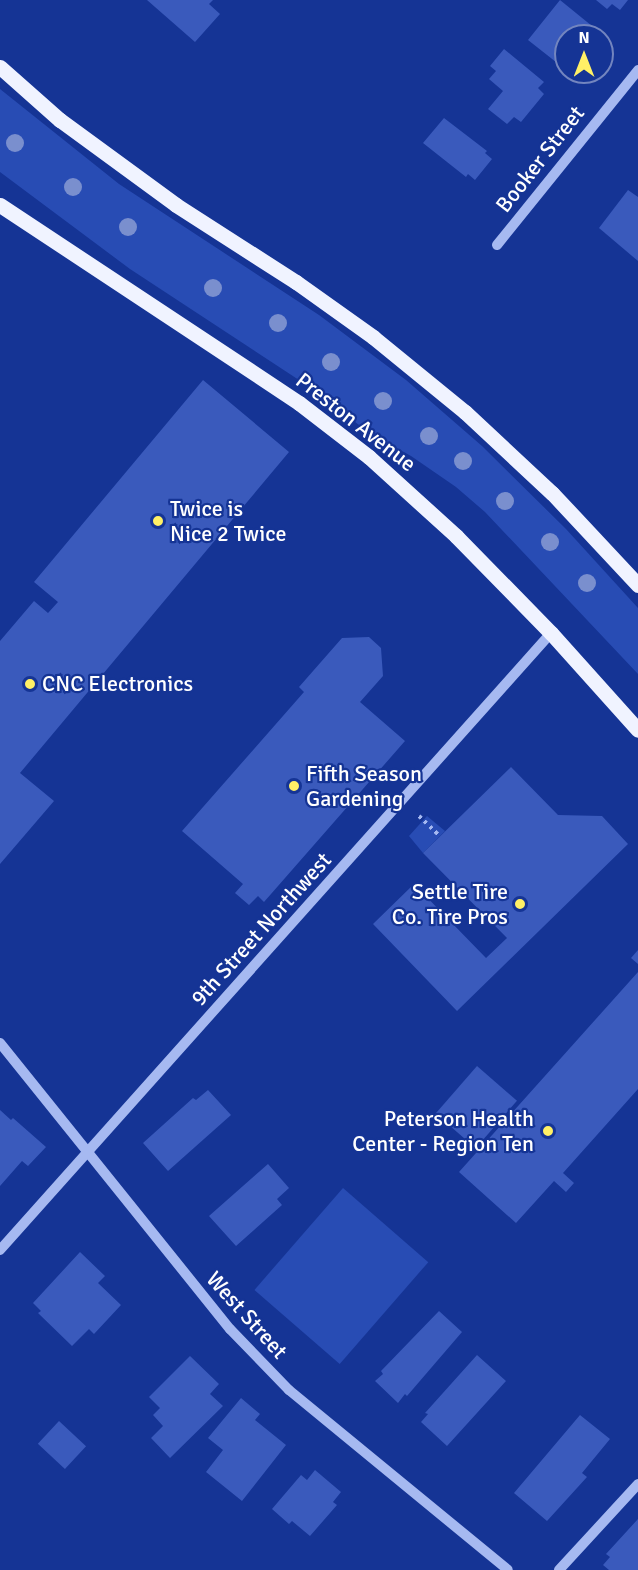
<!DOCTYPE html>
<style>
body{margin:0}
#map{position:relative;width:638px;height:1570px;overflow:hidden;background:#153495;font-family:Signika,sans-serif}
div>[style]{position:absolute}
.green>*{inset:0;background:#284cb4;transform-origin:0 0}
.building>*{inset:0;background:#3a5abc;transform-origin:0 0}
.path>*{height:4px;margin-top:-2px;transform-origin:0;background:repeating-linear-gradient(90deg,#a6b9f1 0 3px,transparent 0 7.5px)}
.minor>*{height:10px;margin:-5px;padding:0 5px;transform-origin:5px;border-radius:5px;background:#a6b9f1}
.major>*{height:15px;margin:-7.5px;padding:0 7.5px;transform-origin:7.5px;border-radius:7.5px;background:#f0f3ff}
.trees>*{width:18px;height:18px;margin:-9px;border-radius:50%;background:#7a8fce}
.dots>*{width:16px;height:16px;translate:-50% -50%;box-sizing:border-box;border:3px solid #153495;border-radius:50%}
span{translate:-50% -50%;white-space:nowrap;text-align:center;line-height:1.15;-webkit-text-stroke:4.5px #153495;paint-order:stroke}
.street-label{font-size:22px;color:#fff}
.poi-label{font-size:22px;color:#fff}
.left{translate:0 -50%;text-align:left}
.right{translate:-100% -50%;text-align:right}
.north{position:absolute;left:554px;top:24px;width:60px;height:60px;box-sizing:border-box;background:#153495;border:2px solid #7385bf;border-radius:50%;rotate:0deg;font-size:16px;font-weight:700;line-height:24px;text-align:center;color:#fff}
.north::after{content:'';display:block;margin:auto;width:21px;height:27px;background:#fff066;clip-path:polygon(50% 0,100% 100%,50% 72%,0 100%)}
</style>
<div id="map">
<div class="green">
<div style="clip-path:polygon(0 89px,119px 184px,319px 315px,406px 380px,482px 446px,566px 529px,638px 608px,638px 674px,485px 512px,456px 487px,411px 456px,371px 434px,302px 382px,130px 269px,0 172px)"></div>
<div style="clip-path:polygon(427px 816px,445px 831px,423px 853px,409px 836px)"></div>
<div style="left:343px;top:1188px;width:113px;height:135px;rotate:41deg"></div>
</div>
<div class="building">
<div style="clip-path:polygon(147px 0,213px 0,209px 4px,220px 14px,195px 42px)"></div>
<div style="clip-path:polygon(560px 0,592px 26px,584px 36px,566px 36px,566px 60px,561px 66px,528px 40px)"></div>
<div style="clip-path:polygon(596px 0,628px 0,620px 10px,612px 4px,607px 9px)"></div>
<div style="clip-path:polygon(504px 49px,544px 82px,538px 88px,544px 94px,521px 122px,514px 117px,507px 124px,488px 109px,503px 91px,489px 79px,496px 71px,490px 66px)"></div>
<div style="clip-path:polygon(444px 118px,487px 151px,485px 153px,492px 159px,475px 180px,468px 174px,466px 177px,423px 143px)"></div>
<div style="clip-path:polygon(628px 190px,638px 197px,638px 261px,599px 228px)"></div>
<div style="clip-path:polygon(203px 380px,289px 452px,20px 773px,54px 801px,0 864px,0 641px,34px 601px,48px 613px,58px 602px,34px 582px)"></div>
<div style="clip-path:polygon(369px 637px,381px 648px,383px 676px,360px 702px,405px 741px,264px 902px,258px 896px,249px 905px,235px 893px,243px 884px,182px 831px,304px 692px,299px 687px,342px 638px)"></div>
<div style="clip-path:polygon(511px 767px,558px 815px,602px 816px,628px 844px,457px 1011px,373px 924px,414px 884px,486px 958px,507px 938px,423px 853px)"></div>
<div style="clip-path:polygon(638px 950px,638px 964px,631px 958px)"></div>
<div style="clip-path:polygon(638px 972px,638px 1089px,563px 1173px,574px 1183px,566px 1192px,554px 1181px,516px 1223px,459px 1172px)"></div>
<div style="left:477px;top:1066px;width:53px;height:63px;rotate:41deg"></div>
<div style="clip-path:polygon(208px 1090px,231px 1115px,168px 1171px,143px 1143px,193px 1098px,196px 1100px)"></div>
<div style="clip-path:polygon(0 1110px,11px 1120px,13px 1118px,46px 1147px,28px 1166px,22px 1161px,0 1186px)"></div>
<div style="clip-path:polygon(268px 1164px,289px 1188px,277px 1199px,282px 1205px,236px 1246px,209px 1216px)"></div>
<div style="clip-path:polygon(80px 1252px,105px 1276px,98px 1283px,121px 1305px,94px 1334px,89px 1329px,72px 1346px,38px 1313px,41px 1311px,33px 1303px)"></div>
<div style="clip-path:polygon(439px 1311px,462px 1332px,407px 1396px,405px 1394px,398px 1403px,375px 1381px,383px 1374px,381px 1371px)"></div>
<div style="clip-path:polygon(477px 1355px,506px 1381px,447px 1446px,421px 1422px,428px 1414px,425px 1413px)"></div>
<div style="clip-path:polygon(190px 1356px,219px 1384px,210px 1394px,223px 1406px,170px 1458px,151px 1438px,163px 1426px,153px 1415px,160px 1408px,149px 1397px)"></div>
<div style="clip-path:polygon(241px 1398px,260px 1414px,255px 1420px,286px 1445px,242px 1501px,206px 1472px,223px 1450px,208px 1438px)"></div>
<div style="clip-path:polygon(580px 1415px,610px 1439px,582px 1473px,587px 1477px,547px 1521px,514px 1493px)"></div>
<div style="left:59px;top:1421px;width:37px;height:31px;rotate:43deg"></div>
<div style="clip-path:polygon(315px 1470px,341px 1492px,333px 1502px,337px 1505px,310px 1536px,292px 1521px,289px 1524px,272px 1509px,301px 1475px,307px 1480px)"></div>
<div style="clip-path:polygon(638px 1519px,638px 1570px,609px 1570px,603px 1565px,610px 1557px,606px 1554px)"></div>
</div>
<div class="path">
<div style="left:419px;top:816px;width:29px;rotate:44deg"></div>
</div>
<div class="minor">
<div style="left:497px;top:245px;width:225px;rotate:-51.1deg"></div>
<div style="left:0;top:1043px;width:367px;rotate:51.2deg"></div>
<div style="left:230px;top:1329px;width:85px;rotate:46deg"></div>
<div style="left:289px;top:1390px;width:283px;rotate:39.4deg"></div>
<div style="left:0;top:1250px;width:827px;rotate:-48.23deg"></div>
<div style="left:559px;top:1570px;width:117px;rotate:-47.4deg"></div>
</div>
<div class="major">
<div style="left:0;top:67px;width:80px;rotate:41.5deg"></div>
<div style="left:60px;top:120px;width:144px;rotate:36.2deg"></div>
<div style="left:176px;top:205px;width:143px;rotate:32.7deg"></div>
<div style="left:296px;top:282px;width:95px;rotate:35.5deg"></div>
<div style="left:373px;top:337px;width:119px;rotate:39.2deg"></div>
<div style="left:465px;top:412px;width:119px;rotate:43deg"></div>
<div style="left:552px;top:493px;width:126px;rotate:46.9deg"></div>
<div style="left:0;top:205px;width:359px;rotate:33.5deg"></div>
<div style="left:299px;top:403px;width:88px;rotate:37.6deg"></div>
<div style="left:369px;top:457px;width:118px;rotate:42.2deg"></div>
<div style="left:456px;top:536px;width:136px;rotate:45.6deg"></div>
<div style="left:551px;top:633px;width:130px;rotate:48.1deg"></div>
</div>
<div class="trees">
<div style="left:15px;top:143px"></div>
<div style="left:73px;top:187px"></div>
<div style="left:128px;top:227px"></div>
<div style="left:213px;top:288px"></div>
<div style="left:278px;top:323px"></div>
<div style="left:331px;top:362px"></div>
<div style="left:383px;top:401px"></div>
<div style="left:429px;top:436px"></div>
<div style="left:463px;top:461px"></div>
<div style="left:505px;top:501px"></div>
<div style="left:550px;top:542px"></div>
<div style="left:587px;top:583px"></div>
</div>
<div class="dots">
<div style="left:158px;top:521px;background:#fff066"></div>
<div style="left:30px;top:684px;background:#fff066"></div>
<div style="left:294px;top:786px;background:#fff066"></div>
<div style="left:520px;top:904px;background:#fff066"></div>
<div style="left:548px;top:1131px;background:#fff066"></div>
</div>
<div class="street-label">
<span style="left:540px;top:159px;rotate:-52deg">Booker Street</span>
<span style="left:356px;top:422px;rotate:38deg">Preston Avenue</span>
<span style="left:261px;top:929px;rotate:-48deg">9th Street Northwest</span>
<span style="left:247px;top:1315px;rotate:48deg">West Street</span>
</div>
<div class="poi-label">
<span class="left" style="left:170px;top:521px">Twice is<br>Nice 2 Twice</span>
<span class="left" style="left:42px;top:684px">CNC Electronics</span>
<span class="left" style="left:306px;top:786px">Fifth Season<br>Gardening</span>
<span class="right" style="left:508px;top:904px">Settle Tire<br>Co. Tire Pros</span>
<span class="right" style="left:534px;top:1131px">Peterson Health<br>Center - Region Ten</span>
</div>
<div class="north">N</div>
</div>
